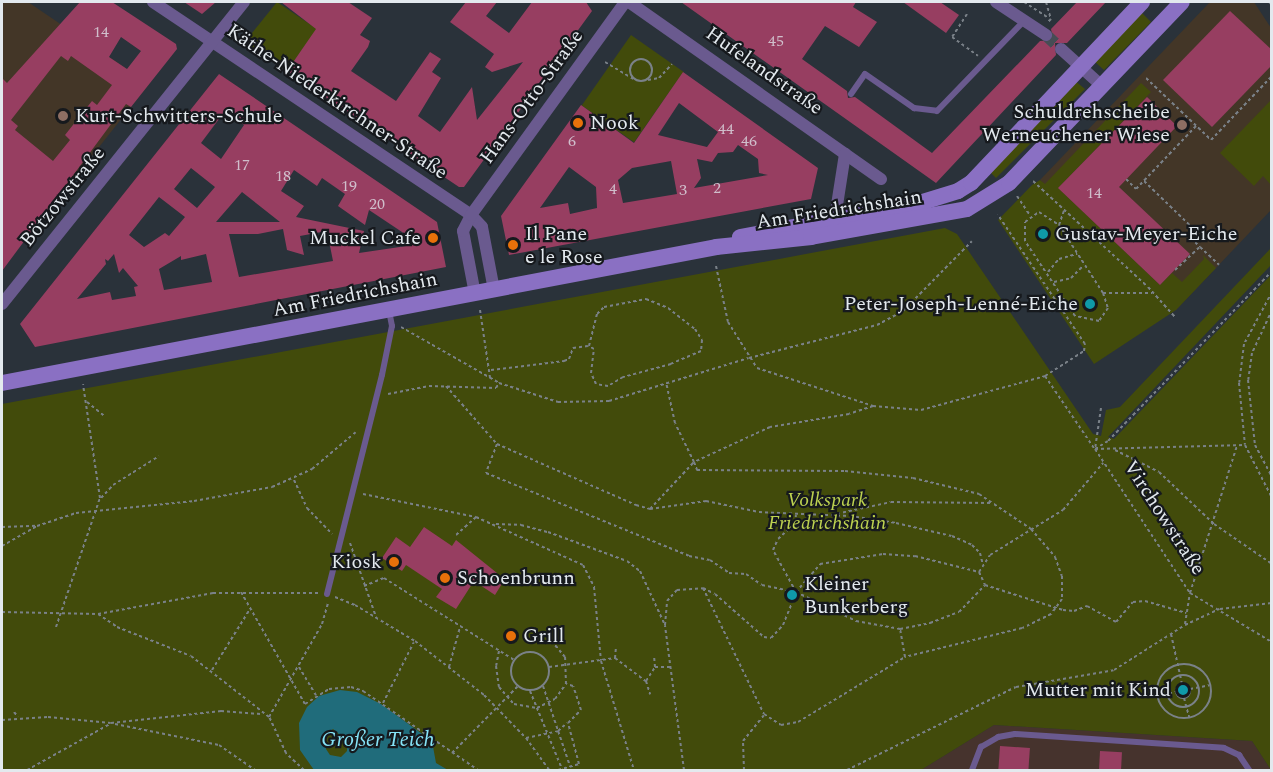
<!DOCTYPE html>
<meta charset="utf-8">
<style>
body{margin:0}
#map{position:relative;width:1273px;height:772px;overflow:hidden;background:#2a323a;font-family:Spectral,serif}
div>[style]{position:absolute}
.education>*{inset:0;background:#433627}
.medical>*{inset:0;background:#46332d}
.green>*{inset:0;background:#424b0b;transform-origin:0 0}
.water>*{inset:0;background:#206c7b}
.building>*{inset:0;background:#973e61;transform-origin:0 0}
.street-tunnel>*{height:12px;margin-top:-6px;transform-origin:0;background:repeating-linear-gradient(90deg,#464d55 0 12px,transparent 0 18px)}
.path>*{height:2px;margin-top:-1px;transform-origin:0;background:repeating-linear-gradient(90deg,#7a8188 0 3px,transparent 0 6px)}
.path>.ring{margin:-1px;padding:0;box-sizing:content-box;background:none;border:2px solid #7a8188;border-radius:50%}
.lane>*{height:6px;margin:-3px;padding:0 3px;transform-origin:3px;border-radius:3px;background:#6a5a8f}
.street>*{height:12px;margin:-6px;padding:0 6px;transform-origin:6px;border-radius:6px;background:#6a5a8f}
.secondary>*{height:16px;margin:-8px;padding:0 8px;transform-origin:8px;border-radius:8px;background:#8a70c3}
.dots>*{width:16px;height:16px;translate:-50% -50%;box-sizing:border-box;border:3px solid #16191d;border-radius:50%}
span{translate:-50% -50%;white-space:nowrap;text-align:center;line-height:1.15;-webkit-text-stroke:4.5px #16191d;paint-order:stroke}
.number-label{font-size:16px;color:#d0becb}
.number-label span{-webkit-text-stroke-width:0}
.street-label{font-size:20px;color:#e3e9ee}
.poi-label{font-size:20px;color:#e3e9ee}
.right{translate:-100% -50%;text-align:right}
.left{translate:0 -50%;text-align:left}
.park-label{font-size:20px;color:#bdd250;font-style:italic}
.water-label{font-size:21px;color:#86e4f8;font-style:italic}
.frame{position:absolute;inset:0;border:3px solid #e3e9ee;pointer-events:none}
</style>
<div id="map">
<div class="education">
<div style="clip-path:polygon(2px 2px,28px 2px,149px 84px,61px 195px,2px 148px)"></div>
<div style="clip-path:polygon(1210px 2px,1254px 2px,1271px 28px,1271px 210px,1176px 310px,1040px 180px)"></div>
</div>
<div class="medical">
<div style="clip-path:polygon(994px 725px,1252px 741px,1271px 770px,921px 770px)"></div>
</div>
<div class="green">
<div style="clip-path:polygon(277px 2px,317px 29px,287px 71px,249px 45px,248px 38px)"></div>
<div style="clip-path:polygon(1140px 11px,1151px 22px,1104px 70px,1094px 61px)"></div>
<div style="left:631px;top:35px;width:64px;height:86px;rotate:35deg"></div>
<div style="clip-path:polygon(1074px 80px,1085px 89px,996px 178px,988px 170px)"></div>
<div style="clip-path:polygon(1141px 83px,1151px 92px,1058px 188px,1160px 285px,1172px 273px,1182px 282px,1204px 259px,1203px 255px,1216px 268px,1176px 310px,1094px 364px,998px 220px,1032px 185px,1040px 180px,1045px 184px)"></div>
<div style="clip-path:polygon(1271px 100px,1271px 185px,1263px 176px,1254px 186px,1220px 153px)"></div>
<div style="clip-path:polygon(945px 228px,957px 234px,1093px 434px,1101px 436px,1106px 410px,1120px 407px,1271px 248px,1271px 265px,1108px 437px,1114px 439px,1271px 275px,1271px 770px,1252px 741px,994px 725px,921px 770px,2px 770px,2px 404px)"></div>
</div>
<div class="water">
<div style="clip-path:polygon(evenodd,340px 690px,357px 692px,381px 704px,432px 741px,436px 763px,448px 770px,314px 770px,300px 750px,299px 723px,307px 707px,319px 696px,340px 690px,333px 729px,347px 741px,347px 751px,341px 757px,330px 755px,326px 749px,325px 736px,333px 729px)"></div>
</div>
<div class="building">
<div style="clip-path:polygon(evenodd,80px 2px,112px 2px,176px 44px,177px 49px,131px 107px,126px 104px,2px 271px,2px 78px,7px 83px,80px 2px,121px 37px,141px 51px,127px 69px,109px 57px,121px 37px,80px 2px,61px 56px,68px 61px,71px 56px,112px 85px,97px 105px,92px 101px,65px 135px,70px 140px,53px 161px,15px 130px,18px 126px,11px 120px,61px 56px)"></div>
<div style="clip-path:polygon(184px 2px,216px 2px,202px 14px)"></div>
<div style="clip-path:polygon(281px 2px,348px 2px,372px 18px,360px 35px,370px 41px,368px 47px,351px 71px,396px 101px,430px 52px,441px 59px,432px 72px,441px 78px,418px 116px,440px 132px,472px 87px,477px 120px,523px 62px,492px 72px,485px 67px,494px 54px,450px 22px,466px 2px,497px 2px,486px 16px,509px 33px,532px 2px,586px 2px,592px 11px,464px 187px,459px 187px,287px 71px,316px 29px)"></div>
<div style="clip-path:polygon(681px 2px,856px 2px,853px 7px,877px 22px,859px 47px,825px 26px,802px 59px,847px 91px,848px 98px,855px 97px,932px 153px,1040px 41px,1053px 40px,1051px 29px,1077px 2px,1106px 2px,1067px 43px,1055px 43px,1056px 55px,936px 183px)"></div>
<div style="clip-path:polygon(903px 2px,940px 2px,959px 15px,946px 33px)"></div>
<div style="clip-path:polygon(1230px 11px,1272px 50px,1272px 65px,1212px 127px,1163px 80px)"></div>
<div style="clip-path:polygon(evenodd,683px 72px,818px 168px,811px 199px,509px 255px,501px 216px,581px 105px,634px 143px,683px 72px,679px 103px,718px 132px,707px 147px,658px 135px,679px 103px,683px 72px,738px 145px,758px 159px,759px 173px,768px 175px,694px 188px,701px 178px,697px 159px,712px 162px,718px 153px,733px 152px,738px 145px,683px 72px,671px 161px,677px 194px,623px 203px,618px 180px,632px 168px,671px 161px,683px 72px,569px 167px,596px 187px,597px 208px,570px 214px,568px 203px,540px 208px,569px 167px)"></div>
<div style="clip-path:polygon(evenodd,219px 74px,437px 222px,446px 267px,35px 347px,20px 324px,219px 74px,225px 111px,244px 125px,221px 159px,201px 143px,225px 111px,219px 74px,191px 168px,215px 187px,197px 208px,174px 189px,191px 168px,219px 74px,294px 170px,317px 186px,322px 178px,345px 194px,338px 206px,365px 225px,369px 210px,420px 244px,359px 253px,364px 231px,296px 217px,304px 206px,281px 191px,294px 170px,219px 74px,242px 192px,280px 222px,216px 222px,242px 192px,219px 74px,159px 197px,185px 217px,169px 236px,165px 233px,144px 247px,129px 235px,159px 197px,219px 74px,283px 229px,287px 250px,304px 255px,300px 236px,327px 231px,333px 261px,239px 277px,229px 234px,258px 234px,283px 229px,219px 74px,114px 254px,119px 273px,123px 268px,138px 286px,134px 287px,136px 296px,112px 300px,110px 292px,77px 299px,106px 264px,105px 259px,108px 261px,114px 254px,219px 74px,206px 254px,212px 282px,164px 290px,159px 269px,181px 256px,181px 260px,206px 254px)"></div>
<div style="clip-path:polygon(1147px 97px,1177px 126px,1119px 187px,1190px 254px,1160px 285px,1058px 188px)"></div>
<div style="clip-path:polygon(424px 527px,452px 546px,456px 540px,497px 573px,494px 576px,503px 582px,495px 595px,474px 581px,456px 609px,436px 597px,442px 589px,406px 565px,402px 571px,382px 558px,396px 537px,410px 547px)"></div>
<div style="left:1000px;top:746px;width:30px;height:25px;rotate:4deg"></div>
<div style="left:1100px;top:751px;width:22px;height:20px;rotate:3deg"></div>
</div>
<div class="street-tunnel">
<div style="left:1046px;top:35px;width:21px;rotate:43deg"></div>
</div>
<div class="path">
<div style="left:1024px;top:2px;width:30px;rotate:33deg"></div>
<div style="left:1046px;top:2px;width:18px;rotate:74deg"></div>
<div style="left:1051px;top:19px;width:4px;rotate:135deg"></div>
<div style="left:1269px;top:2px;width:4px;rotate:45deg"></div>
<div style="left:967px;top:14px;width:27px;rotate:123deg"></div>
<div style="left:952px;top:37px;width:32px;rotate:36deg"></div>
<div style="left:237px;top:41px;width:12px;rotate:5deg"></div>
<div class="ring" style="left:630px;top:59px;width:20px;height:20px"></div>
<div style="left:605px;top:62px;width:33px;rotate:31deg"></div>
<div style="left:1146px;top:78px;width:90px;rotate:43.6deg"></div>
<div style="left:1211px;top:140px;width:88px;rotate:-46.4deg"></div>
<div style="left:648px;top:80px;width:11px;rotate:-10deg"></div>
<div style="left:659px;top:78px;width:19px;rotate:-47deg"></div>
<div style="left:1126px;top:179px;width:14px;rotate:45deg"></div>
<div style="left:1136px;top:189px;width:87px;rotate:-46.4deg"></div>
<div style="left:1033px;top:181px;width:156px;rotate:42.7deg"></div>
<div style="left:1148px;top:287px;width:40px;rotate:48deg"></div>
<div style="left:1144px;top:181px;width:79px;rotate:44deg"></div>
<div style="left:1201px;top:236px;width:8px;rotate:135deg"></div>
<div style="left:1195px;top:242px;width:7px;rotate:45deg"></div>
<div style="left:1017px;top:196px;width:23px;rotate:56deg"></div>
<div style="left:1039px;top:212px;width:24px;rotate:33deg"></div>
<div style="left:1059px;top:225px;width:81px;rotate:57.1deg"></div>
<div style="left:1103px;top:293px;width:16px;rotate:72deg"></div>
<div style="left:1108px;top:308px;width:16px;rotate:125deg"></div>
<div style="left:1099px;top:321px;width:25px;rotate:-168deg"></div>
<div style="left:1075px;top:316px;width:90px;rotate:-123.7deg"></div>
<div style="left:1025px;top:241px;width:19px;rotate:-90deg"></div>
<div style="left:1025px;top:222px;width:17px;rotate:-36deg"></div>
<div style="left:1059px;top:225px;width:18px;rotate:-71deg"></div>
<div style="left:716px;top:266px;width:57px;rotate:77.9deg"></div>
<div style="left:728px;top:322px;width:54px;rotate:57.8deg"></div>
<div style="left:757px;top:368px;width:122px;rotate:18.1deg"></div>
<div style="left:873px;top:406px;width:48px;rotate:4.8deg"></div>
<div style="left:921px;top:410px;width:129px;rotate:-15.3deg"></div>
<div style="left:1045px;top:376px;width:46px;rotate:-32.7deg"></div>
<div style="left:1084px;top:351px;width:7px;rotate:-82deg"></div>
<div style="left:1085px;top:344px;width:156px;rotate:-124deg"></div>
<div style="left:1175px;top:270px;width:34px;rotate:-43deg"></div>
<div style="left:1200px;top:247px;width:26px;rotate:43deg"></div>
<div style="left:1048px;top:272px;width:17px;rotate:-50deg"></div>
<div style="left:1059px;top:259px;width:19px;rotate:-16deg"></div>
<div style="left:1054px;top:282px;width:17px;rotate:-13deg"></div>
<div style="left:1071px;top:278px;width:18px;rotate:-45deg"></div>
<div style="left:1272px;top:292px;width:59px;rotate:118.3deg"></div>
<div style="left:1244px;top:344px;width:39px;rotate:97deg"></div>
<div style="left:1239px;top:383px;width:62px;rotate:84.5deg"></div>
<div style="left:1245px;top:445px;width:59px;rotate:63deg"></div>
<div style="left:1103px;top:293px;width:49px"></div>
<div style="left:646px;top:299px;width:24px;rotate:22deg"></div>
<div style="left:668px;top:308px;width:34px;rotate:38deg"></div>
<div style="left:695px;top:329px;width:13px;rotate:58deg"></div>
<div style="left:702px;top:340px;width:11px;rotate:95deg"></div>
<div style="left:701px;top:351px;width:33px;rotate:157deg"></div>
<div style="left:671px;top:364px;width:50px;rotate:164.8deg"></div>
<div style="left:623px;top:377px;width:17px;rotate:149deg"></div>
<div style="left:608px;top:386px;width:12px;rotate:-171deg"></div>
<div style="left:596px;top:384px;width:12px;rotate:-114deg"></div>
<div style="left:591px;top:373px;width:24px;rotate:-83deg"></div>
<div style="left:594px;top:349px;width:6px;rotate:-149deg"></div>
<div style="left:589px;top:346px;width:33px;rotate:-76deg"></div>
<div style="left:597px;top:314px;width:10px;rotate:-45deg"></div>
<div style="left:604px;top:307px;width:43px;rotate:-10.8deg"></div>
<div style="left:480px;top:310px;width:69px;rotate:81.6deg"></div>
<div style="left:1272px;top:310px;width:47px;rotate:114.9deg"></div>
<div style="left:1252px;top:353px;width:27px;rotate:98deg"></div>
<div style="left:1248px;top:380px;width:65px;rotate:83.9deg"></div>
<div style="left:1255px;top:445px;width:36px;rotate:62deg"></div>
<div style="left:401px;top:327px;width:113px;rotate:29.7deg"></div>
<div style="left:499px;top:383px;width:62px;rotate:17.9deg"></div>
<div style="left:558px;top:402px;width:51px;rotate:-1.1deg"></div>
<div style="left:609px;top:401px;width:146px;rotate:-17.1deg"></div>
<div style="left:749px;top:358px;width:132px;rotate:-14.5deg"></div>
<div style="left:877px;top:325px;width:30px;rotate:-28deg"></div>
<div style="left:903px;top:311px;width:98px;rotate:-45.4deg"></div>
<div style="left:491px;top:370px;width:74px;rotate:-7deg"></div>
<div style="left:564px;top:361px;width:5px;rotate:-22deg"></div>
<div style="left:569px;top:359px;width:12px;rotate:-70deg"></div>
<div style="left:573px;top:348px;width:15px;rotate:-8deg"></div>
<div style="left:1045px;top:376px;width:87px;rotate:55.8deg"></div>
<div style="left:446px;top:386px;width:77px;rotate:48.7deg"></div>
<div style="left:497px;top:444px;width:152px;rotate:23.7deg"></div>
<div style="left:636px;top:505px;width:15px;rotate:16deg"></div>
<div style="left:650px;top:509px;width:57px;rotate:-8.1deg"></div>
<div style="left:706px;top:501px;width:54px;rotate:11.7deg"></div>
<div style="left:759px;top:512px;width:91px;rotate:2.5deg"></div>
<div style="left:850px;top:516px;width:47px;rotate:8.7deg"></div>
<div style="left:896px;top:523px;width:57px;rotate:13.1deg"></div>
<div style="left:952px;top:536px;width:22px;rotate:24deg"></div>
<div style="left:972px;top:545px;width:11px;rotate:45deg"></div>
<div style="left:980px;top:553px;width:12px;rotate:76deg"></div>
<div style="left:388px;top:394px;width:42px;rotate:-11deg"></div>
<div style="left:429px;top:386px;width:67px;rotate:1.7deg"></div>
<div style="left:496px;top:388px;width:6px;rotate:-59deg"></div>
<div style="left:87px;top:402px;width:22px;rotate:39deg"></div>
<div style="left:873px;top:406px;width:25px;rotate:162deg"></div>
<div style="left:849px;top:414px;width:80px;rotate:170.7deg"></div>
<div style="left:770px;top:427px;width:84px;rotate:155.3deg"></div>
<div style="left:694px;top:462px;width:9px;rotate:69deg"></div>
<div style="left:697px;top:470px;width:148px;rotate:0.4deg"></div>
<div style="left:845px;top:471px;width:68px;rotate:5.9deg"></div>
<div style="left:913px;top:478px;width:68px;rotate:13.6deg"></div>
<div style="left:979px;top:494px;width:63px;rotate:33.9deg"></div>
<div style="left:1031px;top:529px;width:37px;rotate:49deg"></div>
<div style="left:1055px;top:557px;width:20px;rotate:70deg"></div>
<div style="left:1062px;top:576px;width:23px;rotate:90deg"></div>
<div style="left:1062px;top:599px;width:19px;rotate:126deg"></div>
<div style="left:1051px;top:614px;width:32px;rotate:154deg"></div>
<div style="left:1022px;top:628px;width:121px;rotate:166.1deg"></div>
<div style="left:1101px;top:408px;width:41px;rotate:98.3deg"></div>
<div style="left:1095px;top:449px;width:173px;rotate:56.6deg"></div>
<div style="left:1190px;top:593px;width:96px;rotate:30.9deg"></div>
<div style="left:497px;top:444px;width:31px;rotate:111deg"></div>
<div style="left:486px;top:473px;width:219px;rotate:22.2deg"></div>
<div style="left:689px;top:556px;width:21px;rotate:11deg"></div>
<div style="left:710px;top:560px;width:23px;rotate:34deg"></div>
<div style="left:729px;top:573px;width:17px;rotate:3deg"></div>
<div style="left:746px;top:574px;width:19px;rotate:35deg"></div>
<div style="left:762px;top:585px;width:35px;rotate:12deg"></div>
<div style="left:796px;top:592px;width:67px;rotate:25.8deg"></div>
<div style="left:856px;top:621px;width:45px;rotate:10.3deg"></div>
<div style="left:900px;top:629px;width:31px;rotate:-11deg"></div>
<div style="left:930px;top:623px;width:31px;rotate:-21deg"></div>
<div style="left:959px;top:612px;width:37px;rotate:-46deg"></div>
<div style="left:1095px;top:449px;width:15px;rotate:-32deg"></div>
<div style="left:1108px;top:441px;width:236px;rotate:-46deg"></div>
<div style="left:1095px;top:449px;width:150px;rotate:-1.5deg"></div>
<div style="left:1115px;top:450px;width:49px;rotate:26.6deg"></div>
<div style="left:1159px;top:472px;width:76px;rotate:43.4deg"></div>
<div style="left:1214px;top:524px;width:70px;rotate:34.6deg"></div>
<div style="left:294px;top:480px;width:31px;rotate:65deg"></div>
<div style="left:307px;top:508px;width:36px;rotate:46deg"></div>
<div style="left:363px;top:494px;width:115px;rotate:11.5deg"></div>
<div style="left:476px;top:517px;width:117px;rotate:24.2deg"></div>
<div style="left:583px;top:565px;width:25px;rotate:63deg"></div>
<div style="left:594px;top:587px;width:74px;rotate:84.6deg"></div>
<div style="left:601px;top:661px;width:114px;rotate:73.2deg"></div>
<div style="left:101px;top:498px;width:18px;rotate:-47deg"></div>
<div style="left:113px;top:485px;width:54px;rotate:-32.2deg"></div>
<div style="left:650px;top:509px;width:64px;rotate:-46.9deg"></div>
<div style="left:694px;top:462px;width:43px;rotate:-116deg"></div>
<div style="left:675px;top:423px;width:42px;rotate:-102.4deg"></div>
<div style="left:831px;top:515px;width:61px;rotate:-12.2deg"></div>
<div style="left:891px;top:502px;width:101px;rotate:0.6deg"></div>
<div style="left:496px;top:524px;width:25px;rotate:2deg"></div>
<div style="left:521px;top:525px;width:28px;rotate:15deg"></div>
<div style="left:548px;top:532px;width:84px;rotate:20.2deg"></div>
<div style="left:627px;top:561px;width:16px;rotate:38deg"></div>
<div style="left:640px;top:571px;width:60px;rotate:65.2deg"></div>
<div style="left:2px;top:527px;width:35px;rotate:-2deg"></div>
<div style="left:456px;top:535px;width:27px;rotate:-42deg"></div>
<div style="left:350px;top:543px;width:78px;rotate:70.6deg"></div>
<div style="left:2px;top:546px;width:40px;rotate:-29.7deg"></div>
<div style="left:37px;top:526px;width:41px;rotate:-18.4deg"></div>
<div style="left:76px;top:513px;width:119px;rotate:-5.8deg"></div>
<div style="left:194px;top:501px;width:79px;rotate:-10.2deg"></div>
<div style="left:272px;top:487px;width:44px;rotate:-24.2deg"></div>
<div style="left:312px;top:469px;width:57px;rotate:-40.1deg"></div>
<div style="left:979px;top:572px;width:20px;rotate:-57deg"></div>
<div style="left:990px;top:555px;width:86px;rotate:-31.7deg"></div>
<div style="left:1063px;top:510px;width:62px;rotate:-49.6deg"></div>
<div style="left:985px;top:585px;width:82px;rotate:17.8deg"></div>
<div style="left:1063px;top:610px;width:11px;rotate:5deg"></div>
<div style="left:1074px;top:611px;width:14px;rotate:-21deg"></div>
<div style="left:1087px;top:606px;width:33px;rotate:29deg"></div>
<div style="left:1116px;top:622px;width:26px;rotate:-50deg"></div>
<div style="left:1133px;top:602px;width:12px;rotate:-5deg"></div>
<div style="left:1145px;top:601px;width:43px;rotate:16.3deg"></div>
<div style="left:364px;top:586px;width:22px;rotate:-22deg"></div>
<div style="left:384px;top:578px;width:154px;rotate:32.2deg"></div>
<div style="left:703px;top:588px;width:13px;rotate:27deg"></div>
<div style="left:715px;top:594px;width:65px;rotate:41.3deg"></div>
<div style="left:764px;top:637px;width:7px;rotate:8deg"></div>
<div style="left:771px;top:638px;width:18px;rotate:-47deg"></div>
<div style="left:783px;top:625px;width:35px;rotate:-68deg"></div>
<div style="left:796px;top:592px;width:37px;rotate:-49deg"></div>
<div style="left:820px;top:564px;width:64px;rotate:-9deg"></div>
<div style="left:883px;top:554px;width:32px;rotate:4deg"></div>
<div style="left:915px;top:556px;width:66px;rotate:14deg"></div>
<div style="left:979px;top:572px;width:14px;rotate:65deg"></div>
<div style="left:241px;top:592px;width:129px;rotate:60.3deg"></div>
<div style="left:305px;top:704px;width:28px;rotate:-32deg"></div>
<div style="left:329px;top:689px;width:22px;rotate:-5deg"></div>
<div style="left:351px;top:687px;width:13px;rotate:18deg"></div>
<div style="left:363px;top:691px;width:140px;rotate:34.5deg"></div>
<div style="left:796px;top:592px;width:48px;rotate:-118.7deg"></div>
<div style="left:773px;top:550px;width:12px;rotate:-66deg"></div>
<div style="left:778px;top:539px;width:23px;rotate:-43deg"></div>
<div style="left:795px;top:523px;width:8px;rotate:-83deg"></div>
<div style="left:335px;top:597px;width:22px;rotate:22deg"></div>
<div style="left:355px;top:605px;width:70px;rotate:31deg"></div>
<div style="left:415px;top:641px;width:88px;rotate:38deg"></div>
<div style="left:484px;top:695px;width:60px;rotate:45.7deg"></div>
<div style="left:526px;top:738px;width:39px;rotate:54deg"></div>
<div style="left:2px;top:612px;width:96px;rotate:1.2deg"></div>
<div style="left:98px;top:614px;width:117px;rotate:-10.3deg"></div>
<div style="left:213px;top:593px;width:105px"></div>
<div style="left:98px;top:614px;width:23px;rotate:34deg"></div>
<div style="left:117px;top:627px;width:79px;rotate:21.4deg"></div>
<div style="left:191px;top:656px;width:99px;rotate:38deg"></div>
<div style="left:1185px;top:624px;width:31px;rotate:-81deg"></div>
<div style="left:1190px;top:593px;width:154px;rotate:-72.3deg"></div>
<div style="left:56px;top:627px;width:136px;rotate:-71.2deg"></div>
<div style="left:100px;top:498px;width:115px;rotate:-98.5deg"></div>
<div style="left:1171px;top:634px;width:51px;rotate:77.6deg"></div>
<div style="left:499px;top:651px;width:15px;rotate:101deg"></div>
<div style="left:496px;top:666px;width:21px;rotate:82deg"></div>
<div style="left:499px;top:687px;width:23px;rotate:49deg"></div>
<div style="left:514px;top:704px;width:23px;rotate:10deg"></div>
<div style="left:537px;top:708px;width:20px;rotate:-27deg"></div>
<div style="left:555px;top:699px;width:19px;rotate:-54deg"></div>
<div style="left:566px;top:684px;width:27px;rotate:-92deg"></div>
<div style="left:565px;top:657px;width:16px;rotate:-130deg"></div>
<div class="ring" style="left:511px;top:652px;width:36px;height:36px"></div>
<div style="left:615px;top:658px;width:11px;rotate:-85deg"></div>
<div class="ring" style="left:1157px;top:664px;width:52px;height:52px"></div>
<div style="left:299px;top:667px;width:33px;rotate:59deg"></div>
<div style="left:449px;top:667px;width:41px;rotate:-74.6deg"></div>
<div style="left:549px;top:667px;width:67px;rotate:-7.8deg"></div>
<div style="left:615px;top:658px;width:39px;rotate:37deg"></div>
<div style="left:646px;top:681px;width:14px;rotate:73deg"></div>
<div style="left:655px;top:667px;width:17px"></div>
<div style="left:212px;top:670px;width:72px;rotate:-58.1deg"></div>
<div class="ring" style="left:1167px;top:675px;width:30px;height:30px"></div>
<div style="left:646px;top:681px;width:17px;rotate:-57deg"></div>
<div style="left:655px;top:667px;width:11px;rotate:-95deg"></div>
<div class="ring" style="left:1176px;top:684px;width:12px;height:12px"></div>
<div style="left:543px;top:686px;width:84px;rotate:71.4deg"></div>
<div style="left:1190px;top:689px;width:20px;rotate:-11deg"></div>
<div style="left:530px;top:691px;width:84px;rotate:67.7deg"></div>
<div style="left:1157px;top:696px;width:18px;rotate:-13deg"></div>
<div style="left:1184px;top:698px;width:20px;rotate:75deg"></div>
<div style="left:383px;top:703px;width:68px;rotate:-63.1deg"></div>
<div style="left:14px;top:712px;width:6px;rotate:51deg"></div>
<div style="left:2px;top:720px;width:46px;rotate:-3.7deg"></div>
<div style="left:48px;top:717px;width:63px;rotate:5.4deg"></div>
<div style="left:111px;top:723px;width:111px;rotate:-6.2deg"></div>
<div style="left:221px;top:711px;width:40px;rotate:4.3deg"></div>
<div style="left:115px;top:724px;width:106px;rotate:11.4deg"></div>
<div style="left:219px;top:745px;width:44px;rotate:34.8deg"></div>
<div style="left:526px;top:738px;width:33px;rotate:-12deg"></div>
<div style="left:558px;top:731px;width:12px;rotate:-42deg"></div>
<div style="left:452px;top:753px;width:94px;rotate:-45.4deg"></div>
<div style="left:27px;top:770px;width:95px;rotate:-29deg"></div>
<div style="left:304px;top:770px;width:25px;rotate:-137deg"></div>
<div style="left:286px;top:753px;width:40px;rotate:-115deg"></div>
<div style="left:269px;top:717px;width:107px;rotate:-60.3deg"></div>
<div style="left:322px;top:624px;width:22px;rotate:-74deg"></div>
<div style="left:558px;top:770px;width:22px;rotate:-16deg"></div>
<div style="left:579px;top:764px;width:42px;rotate:-105deg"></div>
<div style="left:568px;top:723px;width:18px;rotate:-45deg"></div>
<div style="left:581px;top:710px;width:25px;rotate:-108deg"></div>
<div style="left:573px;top:686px;width:6px;rotate:-162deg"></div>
<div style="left:684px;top:770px;width:146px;rotate:-97.5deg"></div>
<div style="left:665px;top:625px;width:24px;rotate:-85deg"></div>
<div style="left:667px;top:601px;width:15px;rotate:-48deg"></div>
<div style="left:677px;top:590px;width:26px;rotate:-4deg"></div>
<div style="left:703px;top:588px;width:140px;rotate:64.2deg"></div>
<div style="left:764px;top:714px;width:20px;rotate:33deg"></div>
<div style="left:781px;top:725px;width:17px;rotate:-10deg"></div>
<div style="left:798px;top:722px;width:125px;rotate:-31.3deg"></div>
<div style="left:905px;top:657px;width:28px;rotate:-100deg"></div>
<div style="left:744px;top:770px;width:29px;rotate:-92deg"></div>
<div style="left:743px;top:741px;width:33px;rotate:-51deg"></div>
<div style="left:847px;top:770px;width:188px;rotate:-26.2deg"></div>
<div style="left:1016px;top:687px;width:99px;rotate:-9.8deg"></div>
<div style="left:1114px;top:670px;width:84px;rotate:-32.4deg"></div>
<div style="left:1185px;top:625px;width:38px;rotate:-25deg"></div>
<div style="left:1220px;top:609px;width:52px;rotate:-6.6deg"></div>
</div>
<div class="lane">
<div style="left:851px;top:94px;width:24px;rotate:-55deg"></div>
<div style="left:865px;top:74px;width:60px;rotate:34.8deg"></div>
<div style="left:914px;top:108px;width:23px;rotate:7deg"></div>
<div style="left:937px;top:111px;width:125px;rotate:-46deg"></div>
<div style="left:327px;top:594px;width:226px;rotate:-75.9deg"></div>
<div style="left:382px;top:375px;width:50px;rotate:-78.5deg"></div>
<div style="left:392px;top:326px;width:16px;rotate:-101deg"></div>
<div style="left:972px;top:770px;width:25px;rotate:-69deg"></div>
<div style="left:981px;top:747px;width:20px;rotate:-30deg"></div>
<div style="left:998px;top:737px;width:17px;rotate:-10deg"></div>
<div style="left:1015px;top:734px;width:209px;rotate:3.8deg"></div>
<div style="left:1224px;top:748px;width:17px;rotate:25deg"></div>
<div style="left:1239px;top:755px;width:18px;rotate:56deg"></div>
</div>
<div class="street">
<div style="left:153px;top:2px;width:383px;rotate:33.8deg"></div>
<div style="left:471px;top:215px;width:16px;rotate:47deg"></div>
<div style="left:482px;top:227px;width:64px;rotate:79.2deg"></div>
<div style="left:629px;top:2px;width:308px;rotate:35.1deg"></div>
<div style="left:996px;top:2px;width:60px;rotate:33.4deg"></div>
<div style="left:1061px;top:49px;width:55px;rotate:42.1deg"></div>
<div style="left:838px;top:219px;width:14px;rotate:-94deg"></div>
<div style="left:837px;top:205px;width:52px;rotate:-81.1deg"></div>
<div style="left:475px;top:294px;width:64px;rotate:-100.8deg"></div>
<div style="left:463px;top:231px;width:18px;rotate:-63deg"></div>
<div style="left:471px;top:215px;width:263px;rotate:-54.1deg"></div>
<div style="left:2px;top:304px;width:387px;rotate:-51.3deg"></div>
</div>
<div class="secondary">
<div style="left:740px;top:237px;width:176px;rotate:-10.5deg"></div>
<div style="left:913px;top:205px;width:47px;rotate:-17.3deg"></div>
<div style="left:958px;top:191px;width:15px;rotate:-32deg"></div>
<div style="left:971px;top:183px;width:249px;rotate:-46.6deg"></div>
<div style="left:2px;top:383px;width:727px;rotate:-10.78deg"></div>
<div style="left:716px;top:247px;width:96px;rotate:-6deg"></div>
<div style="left:811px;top:237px;width:158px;rotate:-10.2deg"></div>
<div style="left:967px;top:209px;width:49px;rotate:-31.8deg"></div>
<div style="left:1009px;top:183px;width:250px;rotate:-46.3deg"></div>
</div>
<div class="dots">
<div style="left:63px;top:116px;background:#8d6e63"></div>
<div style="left:578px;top:123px;background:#e8710a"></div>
<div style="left:1182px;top:125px;background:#8d6e63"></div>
<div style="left:1043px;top:234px;background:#0f9aa8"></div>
<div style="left:433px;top:238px;background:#e8710a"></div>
<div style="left:513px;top:245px;background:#e8710a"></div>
<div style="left:1090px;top:304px;background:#0f9aa8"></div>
<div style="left:394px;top:562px;background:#e8710a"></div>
<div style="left:445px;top:578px;background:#e8710a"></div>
<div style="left:792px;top:595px;background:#0f9aa8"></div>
<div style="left:511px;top:636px;background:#e8710a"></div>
<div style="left:1183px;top:690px;background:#0f9aa8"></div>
</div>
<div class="number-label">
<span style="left:101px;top:32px">14</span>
<span style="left:776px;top:41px">45</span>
<span style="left:726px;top:129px">44</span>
<span style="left:572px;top:141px">6</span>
<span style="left:749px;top:141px">46</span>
<span style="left:242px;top:165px">17</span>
<span style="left:283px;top:176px">18</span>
<span style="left:349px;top:186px">19</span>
<span style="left:717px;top:188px">2</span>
<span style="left:613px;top:189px">4</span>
<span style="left:683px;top:190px">3</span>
<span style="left:1094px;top:193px">14</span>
<span style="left:377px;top:204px">20</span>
</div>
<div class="street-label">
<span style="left:764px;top:71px;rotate:35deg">Hufelandstraße</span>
<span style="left:532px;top:97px;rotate:-54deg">Hans-Otto-Straße</span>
<span style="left:337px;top:102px;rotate:34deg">Käthe-Niederkirchner-Straße</span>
<span style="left:63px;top:197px;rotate:-51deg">Bötzowstraße</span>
<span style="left:839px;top:210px;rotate:-9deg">Am Friedrichshain</span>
<span style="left:355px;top:295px;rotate:-11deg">Am Friedrichshain</span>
<span style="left:1164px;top:518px;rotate:57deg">Virchowstraße</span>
</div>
<div class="poi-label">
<span class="right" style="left:1170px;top:124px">Schuldrehscheibe<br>Werneuchener Wiese</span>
<span class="left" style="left:75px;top:116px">Kurt-Schwitters-Schule</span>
<span class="left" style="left:590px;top:123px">Nook</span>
<span class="left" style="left:525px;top:246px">Il Pane<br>e le Rose</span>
<span class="left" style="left:1055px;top:234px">Gustav-Meyer-Eiche</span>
<span class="right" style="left:421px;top:238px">Muckel Cafe</span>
<span class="right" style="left:1078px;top:304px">Peter-Joseph-Lenné-Eiche</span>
<span class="right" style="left:382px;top:562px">Kiosk</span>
<span class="left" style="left:457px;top:578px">Schoenbrunn</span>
<span class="left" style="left:804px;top:596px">Kleiner<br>Bunkerberg</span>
<span class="left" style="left:523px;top:636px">Grill</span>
<span class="right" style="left:1171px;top:690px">Mutter mit Kind</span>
</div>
<div class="park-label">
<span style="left:827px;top:512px">Volkspark<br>Friedrichshain</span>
</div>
<div class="water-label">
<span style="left:378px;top:740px">Großer Teich</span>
</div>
<div class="frame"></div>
</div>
